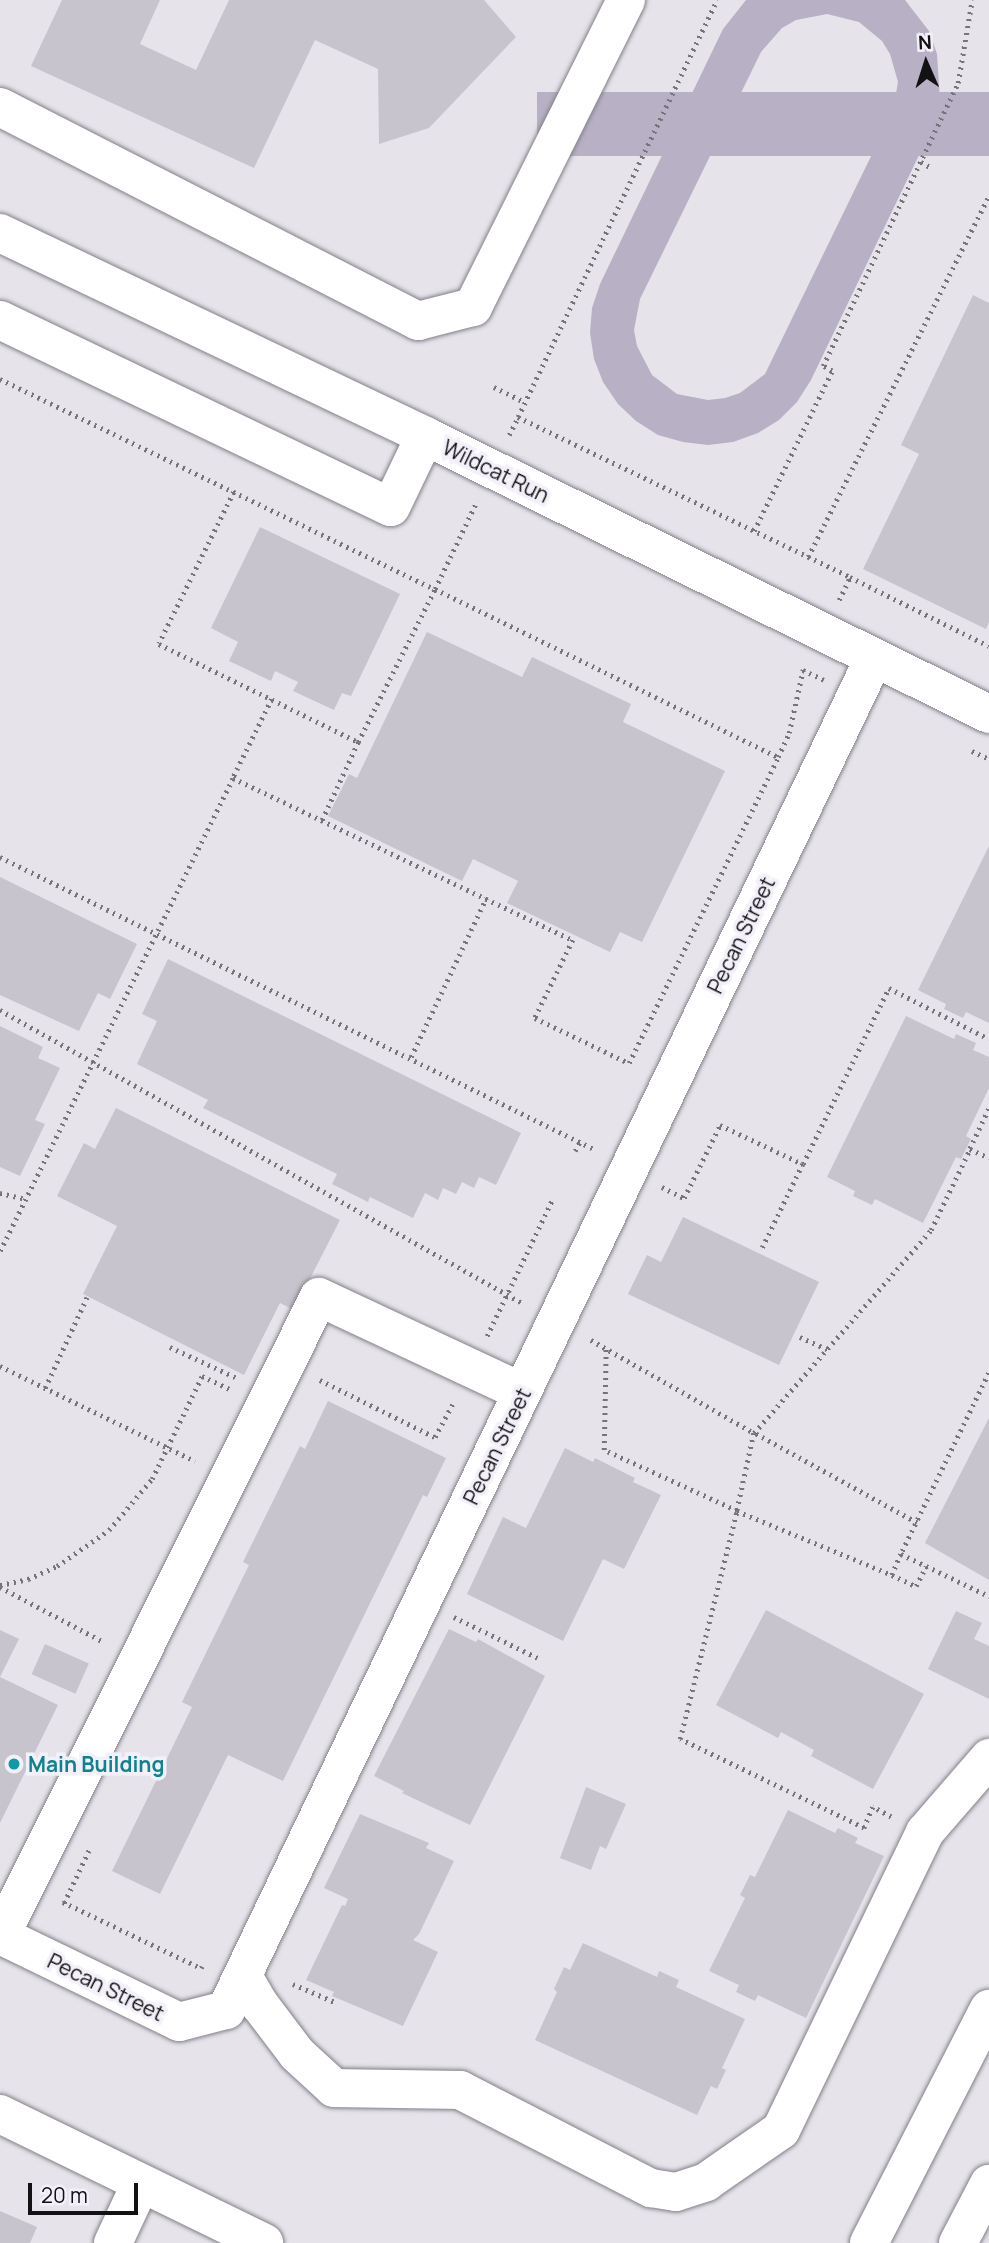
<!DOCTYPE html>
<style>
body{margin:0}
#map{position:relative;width:989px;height:2243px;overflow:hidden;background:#e6e3eb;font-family:Manrope,sans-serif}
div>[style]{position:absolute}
.green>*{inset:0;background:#b8b0c5;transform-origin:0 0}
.building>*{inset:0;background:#c8c4cd;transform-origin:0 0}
.path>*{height:4.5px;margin-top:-2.25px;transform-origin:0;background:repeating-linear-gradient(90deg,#76747a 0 2px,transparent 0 7px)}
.roads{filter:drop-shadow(0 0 2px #838088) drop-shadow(0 0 2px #838088)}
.minor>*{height:38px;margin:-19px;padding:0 19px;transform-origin:19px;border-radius:19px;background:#fff}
.major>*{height:38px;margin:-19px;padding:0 19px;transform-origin:19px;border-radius:19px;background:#fff}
.dots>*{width:19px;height:19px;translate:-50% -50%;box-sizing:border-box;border:4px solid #f3f0f9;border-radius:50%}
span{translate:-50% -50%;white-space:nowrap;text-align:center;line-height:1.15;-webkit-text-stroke:7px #f3f0f9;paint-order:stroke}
.street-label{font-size:21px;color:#121114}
.culture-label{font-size:21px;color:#0d838f;font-weight:700}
.left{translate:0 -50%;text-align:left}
.north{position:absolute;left:891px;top:28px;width:70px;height:70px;-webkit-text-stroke:5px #f3f0f9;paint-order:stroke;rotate:357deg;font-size:19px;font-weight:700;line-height:28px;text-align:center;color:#121114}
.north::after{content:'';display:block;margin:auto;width:24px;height:32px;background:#121114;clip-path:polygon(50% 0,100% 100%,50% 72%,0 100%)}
.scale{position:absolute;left:28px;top:2183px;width:110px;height:32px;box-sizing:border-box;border:4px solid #121114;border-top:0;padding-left:9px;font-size:21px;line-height:24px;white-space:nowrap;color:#121114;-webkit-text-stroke:5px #f3f0f9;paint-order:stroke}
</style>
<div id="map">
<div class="green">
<div style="clip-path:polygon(evenodd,746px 0,905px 0,929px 31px,937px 54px,940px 101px,934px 124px,811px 380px,797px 402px,779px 420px,758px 433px,733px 442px,708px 445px,683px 442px,658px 435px,636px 421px,618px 404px,603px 382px,594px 359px,590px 333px,592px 308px,600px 284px,723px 29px,746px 0,827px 14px,859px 22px,882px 41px,890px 54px,898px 82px,893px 111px,765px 374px,740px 393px,725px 398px,708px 400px,677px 394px,652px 375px,637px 346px,634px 330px,640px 299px,761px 52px,782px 28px,796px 20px,827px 14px)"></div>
<div style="left:989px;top:92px;width:64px;height:452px;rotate:90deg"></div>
</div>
<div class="building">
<div style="clip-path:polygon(62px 0,160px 0,140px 44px,196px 70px,229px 0,484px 0,516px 37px,429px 128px,379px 144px,378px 69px,315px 40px,254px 168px,31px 66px)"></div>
<div style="clip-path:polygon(973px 295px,989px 303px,989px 622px,986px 629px,863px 569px,919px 454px,901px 445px)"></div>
<div style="clip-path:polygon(260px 527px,400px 594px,351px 696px,342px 693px,334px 710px,293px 691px,298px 682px,275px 671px,271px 681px,229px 661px,238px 642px,211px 628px)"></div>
<div style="clip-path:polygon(427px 632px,522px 677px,532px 657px,631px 704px,623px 722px,725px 771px,642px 942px,620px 932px,610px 952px,507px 903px,518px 881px,473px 859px,462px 881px,328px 816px,349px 774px,357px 778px)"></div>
<div style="clip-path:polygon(989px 846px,989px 1023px,966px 1012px,963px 1018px,944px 1009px,946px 1004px,918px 990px)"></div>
<div style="clip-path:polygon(0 877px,137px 944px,110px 999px,98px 993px,79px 1031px,0 995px)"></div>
<div style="clip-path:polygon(168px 959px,521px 1133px,496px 1185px,479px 1177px,474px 1188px,462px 1182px,456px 1194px,443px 1188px,438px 1200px,425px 1193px,413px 1218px,370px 1197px,368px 1202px,332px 1184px,337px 1174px,203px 1108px,208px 1100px,137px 1064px,157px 1021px,142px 1014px)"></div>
<div style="clip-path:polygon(906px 1016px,954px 1039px,956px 1034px,976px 1043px,973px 1050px,989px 1057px,989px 1088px,966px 1136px,971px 1139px,961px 1159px,956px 1157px,923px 1223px,875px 1199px,872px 1205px,853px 1196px,855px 1191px,827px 1177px)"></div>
<div style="clip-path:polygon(0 1026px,43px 1047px,38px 1058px,60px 1068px,35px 1120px,45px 1124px,20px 1176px,0 1167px)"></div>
<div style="clip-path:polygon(116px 1108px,340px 1220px,294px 1310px,280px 1303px,244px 1375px,83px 1294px,117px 1226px,57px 1196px,84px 1143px,95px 1149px)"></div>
<div style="clip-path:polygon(683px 1217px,819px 1282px,779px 1365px,628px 1294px,647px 1255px,661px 1262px)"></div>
<div style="clip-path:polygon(328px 1401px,446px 1458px,427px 1497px,423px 1495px,283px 1781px,228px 1755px,160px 1894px,112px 1871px,192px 1707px,182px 1702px,249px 1565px,243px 1562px,300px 1446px,305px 1449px)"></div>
<div style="clip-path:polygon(989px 1418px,989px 1580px,925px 1543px)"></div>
<div style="clip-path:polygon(565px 1448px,593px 1462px,595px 1458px,635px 1478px,633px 1482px,661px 1495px,624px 1569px,603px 1559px,563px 1641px,467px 1594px,503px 1517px,526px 1528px)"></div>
<div style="clip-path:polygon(766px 1610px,924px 1694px,873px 1789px,811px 1756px,814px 1750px,781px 1732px,778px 1738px,716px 1705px)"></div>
<div style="clip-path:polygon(956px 1611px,982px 1623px,974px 1639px,989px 1646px,989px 1699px,928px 1669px)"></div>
<div style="clip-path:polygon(449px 1629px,476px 1642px,478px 1639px,545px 1676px,470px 1825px,402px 1793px,404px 1791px,374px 1776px)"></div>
<div style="clip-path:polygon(0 1630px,19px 1639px,0 1677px,58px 1705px,0 1823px)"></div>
<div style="left:45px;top:1644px;width:48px;height:33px;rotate:24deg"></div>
<div style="clip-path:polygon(586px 1787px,626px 1804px,606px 1849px,600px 1846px,591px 1870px,560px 1858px)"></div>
<div style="clip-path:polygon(788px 1810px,835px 1833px,838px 1828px,858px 1838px,855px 1843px,884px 1856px,806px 2018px,758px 1995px,755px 2001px,736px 1992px,739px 1985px,709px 1971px,745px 1898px,740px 1895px,750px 1875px,755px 1877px)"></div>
<div style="clip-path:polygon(360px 1814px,429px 1843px,426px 1848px,454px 1861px,419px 1934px,413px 1940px,438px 1952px,403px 2026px,332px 1996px,334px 1992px,306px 1980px,342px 1905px,345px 1906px,348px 1899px,324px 1888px)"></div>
<div style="clip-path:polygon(583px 1943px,657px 1977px,659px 1971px,679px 1980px,676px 1987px,745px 2019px,722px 2068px,726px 2070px,717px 2089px,711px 2086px,697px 2115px,535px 2040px,557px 1992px,554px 1989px,564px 1967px,570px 1970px)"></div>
<div style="clip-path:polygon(0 2211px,37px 2227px,30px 2243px,0 2243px)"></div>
</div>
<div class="path">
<div style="left:921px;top:162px;width:13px;rotate:29deg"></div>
<div style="left:0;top:379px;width:483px;rotate:25.8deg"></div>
<div style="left:435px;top:589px;width:98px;rotate:-64.5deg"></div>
<div style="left:494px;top:387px;width:34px;rotate:26deg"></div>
<div style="left:518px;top:417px;width:462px;rotate:-64.5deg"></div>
<div style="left:509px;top:435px;width:20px;rotate:-63deg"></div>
<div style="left:518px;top:417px;width:369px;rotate:25.7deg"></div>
<div style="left:234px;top:492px;width:169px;rotate:116.3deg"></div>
<div style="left:159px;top:644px;width:222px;rotate:26.2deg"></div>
<div style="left:358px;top:742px;width:171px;rotate:-63.3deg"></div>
<div style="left:435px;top:589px;width:382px;rotate:26.1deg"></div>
<div style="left:778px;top:757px;width:26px;rotate:-65deg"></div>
<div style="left:789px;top:733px;width:65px;rotate:-77.5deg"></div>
<div style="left:754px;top:531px;width:178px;rotate:-64deg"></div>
<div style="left:832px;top:371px;width:10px;rotate:-151deg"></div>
<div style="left:823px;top:366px;width:314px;rotate:-64.5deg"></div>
<div style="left:958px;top:83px;width:84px;rotate:-80.4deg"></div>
<div style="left:808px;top:557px;width:405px;rotate:-63.4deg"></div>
<div style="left:839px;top:600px;width:25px;rotate:-64deg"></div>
<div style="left:850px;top:577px;width:155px;rotate:26.4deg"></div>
<div style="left:803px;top:670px;width:23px;rotate:25deg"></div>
<div style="left:272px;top:699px;width:88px;rotate:116.3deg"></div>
<div style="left:233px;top:778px;width:377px;rotate:25.5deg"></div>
<div style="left:573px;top:940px;width:87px;rotate:116deg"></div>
<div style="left:535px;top:1018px;width:104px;rotate:25.6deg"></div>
<div style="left:629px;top:1063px;width:340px;rotate:-64deg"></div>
<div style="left:972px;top:751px;width:19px;rotate:25deg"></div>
<div style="left:322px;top:820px;width:86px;rotate:-65.2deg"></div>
<div style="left:0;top:857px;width:664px;rotate:26.18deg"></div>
<div style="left:0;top:1010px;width:601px;rotate:29.3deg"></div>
<div style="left:411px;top:1057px;width:176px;rotate:-64.7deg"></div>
<div style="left:989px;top:1109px;width:44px;rotate:115.4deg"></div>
<div style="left:970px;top:1149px;width:21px;rotate:25deg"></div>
<div style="left:575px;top:1151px;width:11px;rotate:-63deg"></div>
<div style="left:803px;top:1164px;width:196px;rotate:-64deg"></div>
<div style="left:889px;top:988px;width:112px;rotate:27deg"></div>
<div style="left:662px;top:1187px;width:25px;rotate:27deg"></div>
<div style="left:684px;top:1198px;width:81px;rotate:-63.7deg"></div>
<div style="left:720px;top:1125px;width:92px;rotate:25.2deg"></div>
<div style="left:803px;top:1164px;width:94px;rotate:115.8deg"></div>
<div style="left:0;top:1193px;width:27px;rotate:13deg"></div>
<div style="left:0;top:1251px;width:527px;rotate:-63.78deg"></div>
<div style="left:487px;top:1336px;width:153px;rotate:-64.4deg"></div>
<div style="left:800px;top:1337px;width:30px;rotate:24deg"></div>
<div style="left:591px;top:1340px;width:188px;rotate:29.7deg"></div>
<div style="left:754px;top:1433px;width:80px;rotate:102.3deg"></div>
<div style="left:737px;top:1511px;width:146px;rotate:-155.4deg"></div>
<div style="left:604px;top:1450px;width:101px;rotate:-88.9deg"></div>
<div style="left:170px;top:1347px;width:74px;rotate:24.8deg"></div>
<div style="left:0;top:1366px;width:217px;rotate:26deg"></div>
<div style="left:989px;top:1373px;width:201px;rotate:115.9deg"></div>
<div style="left:901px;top:1554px;width:98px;rotate:25.5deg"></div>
<div style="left:320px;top:1380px;width:128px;rotate:26.4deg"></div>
<div style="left:435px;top:1437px;width:38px;rotate:-62deg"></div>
<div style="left:45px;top:1388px;width:100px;rotate:-65.2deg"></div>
<div style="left:917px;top:1523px;width:186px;rotate:-151.1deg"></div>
<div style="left:754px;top:1433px;width:269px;rotate:-48.9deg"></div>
<div style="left:931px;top:1230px;width:90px;rotate:-64.3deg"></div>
<div style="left:901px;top:1554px;width:23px;rotate:113deg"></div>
<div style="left:892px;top:1575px;width:26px;rotate:25deg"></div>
<div style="left:916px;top:1586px;width:22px;rotate:-63deg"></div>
<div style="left:0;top:1585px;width:29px;rotate:-12deg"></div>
<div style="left:28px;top:1579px;width:32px;rotate:-24deg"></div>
<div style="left:57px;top:1566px;width:63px;rotate:-34.7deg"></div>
<div style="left:109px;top:1530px;width:67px;rotate:-49.9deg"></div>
<div style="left:152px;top:1479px;width:114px;rotate:-64.1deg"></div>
<div style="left:202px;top:1376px;width:33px;rotate:25deg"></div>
<div style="left:0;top:1587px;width:118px;rotate:27.9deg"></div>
<div style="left:454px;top:1617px;width:93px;rotate:26deg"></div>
<div style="left:891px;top:1817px;width:21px;rotate:-151deg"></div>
<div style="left:873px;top:1807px;width:23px;rotate:113deg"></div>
<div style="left:864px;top:1828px;width:204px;rotate:-154.2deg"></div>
<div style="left:680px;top:1739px;width:235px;rotate:-76deg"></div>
<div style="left:737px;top:1511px;width:168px;rotate:22.4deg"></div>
<div style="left:63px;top:1902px;width:153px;rotate:25.6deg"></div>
<div style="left:201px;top:1968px;width:2px;rotate:-63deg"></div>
<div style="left:64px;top:1903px;width:59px;rotate:-64.7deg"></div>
<div style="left:293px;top:1984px;width:46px;rotate:23.2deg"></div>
</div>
<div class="roads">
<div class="minor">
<div style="left:0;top:107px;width:470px;rotate:27.1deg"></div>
<div style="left:418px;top:321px;width:57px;rotate:-14.3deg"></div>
<div style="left:473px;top:307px;width:343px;rotate:-63.5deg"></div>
<div style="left:0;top:233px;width:471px;rotate:25.5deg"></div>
<div style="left:425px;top:436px;width:629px;rotate:26.24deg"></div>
<div style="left:0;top:320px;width:433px;rotate:25.6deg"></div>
<div style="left:391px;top:507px;width:79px;rotate:-64.4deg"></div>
<div style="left:0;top:1935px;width:199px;rotate:25.9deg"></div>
<div style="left:179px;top:2022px;width:49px;rotate:-14.3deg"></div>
<div style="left:226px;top:2010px;width:1499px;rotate:-64.39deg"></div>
<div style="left:0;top:1937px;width:715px;rotate:-63.51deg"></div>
<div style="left:319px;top:1297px;width:224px;rotate:25.1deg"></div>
<div style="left:243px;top:1976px;width:34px;rotate:60deg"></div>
<div style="left:260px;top:2005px;width:61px;rotate:52.9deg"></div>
<div style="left:297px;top:2054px;width:50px;rotate:42.6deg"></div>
<div style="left:334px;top:2088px;width:126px;rotate:0.9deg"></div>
<div style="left:460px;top:2090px;width:215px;rotate:27.2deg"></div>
<div style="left:651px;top:2188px;width:25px;rotate:9deg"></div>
<div style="left:676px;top:2192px;width:32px;rotate:-18deg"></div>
<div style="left:706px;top:2182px;width:91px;rotate:-34.7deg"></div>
<div style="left:781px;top:2130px;width:331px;rotate:-64.2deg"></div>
<div style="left:925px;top:1832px;width:98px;rotate:-49.1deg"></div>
<div style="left:113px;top:2243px;width:66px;rotate:-65deg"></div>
</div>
<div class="major">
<div style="left:0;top:2114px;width:294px;rotate:26deg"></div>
<div style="left:869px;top:2243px;width:263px;rotate:-62.9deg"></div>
<div style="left:958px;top:2243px;width:67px;rotate:-62.3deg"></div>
</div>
</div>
<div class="dots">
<div style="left:14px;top:1764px;background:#0f9aa8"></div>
</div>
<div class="street-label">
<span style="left:496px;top:471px;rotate:26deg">Wildcat Run</span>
<span style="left:741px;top:935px;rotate:-64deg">Pecan Street</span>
<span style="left:497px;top:1446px;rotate:-64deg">Pecan Street</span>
<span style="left:106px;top:1987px;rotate:26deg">Pecan Street</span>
</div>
<div class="culture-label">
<span class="left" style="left:28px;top:1764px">Main Building</span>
</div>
<div class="north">N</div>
<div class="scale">20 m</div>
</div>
